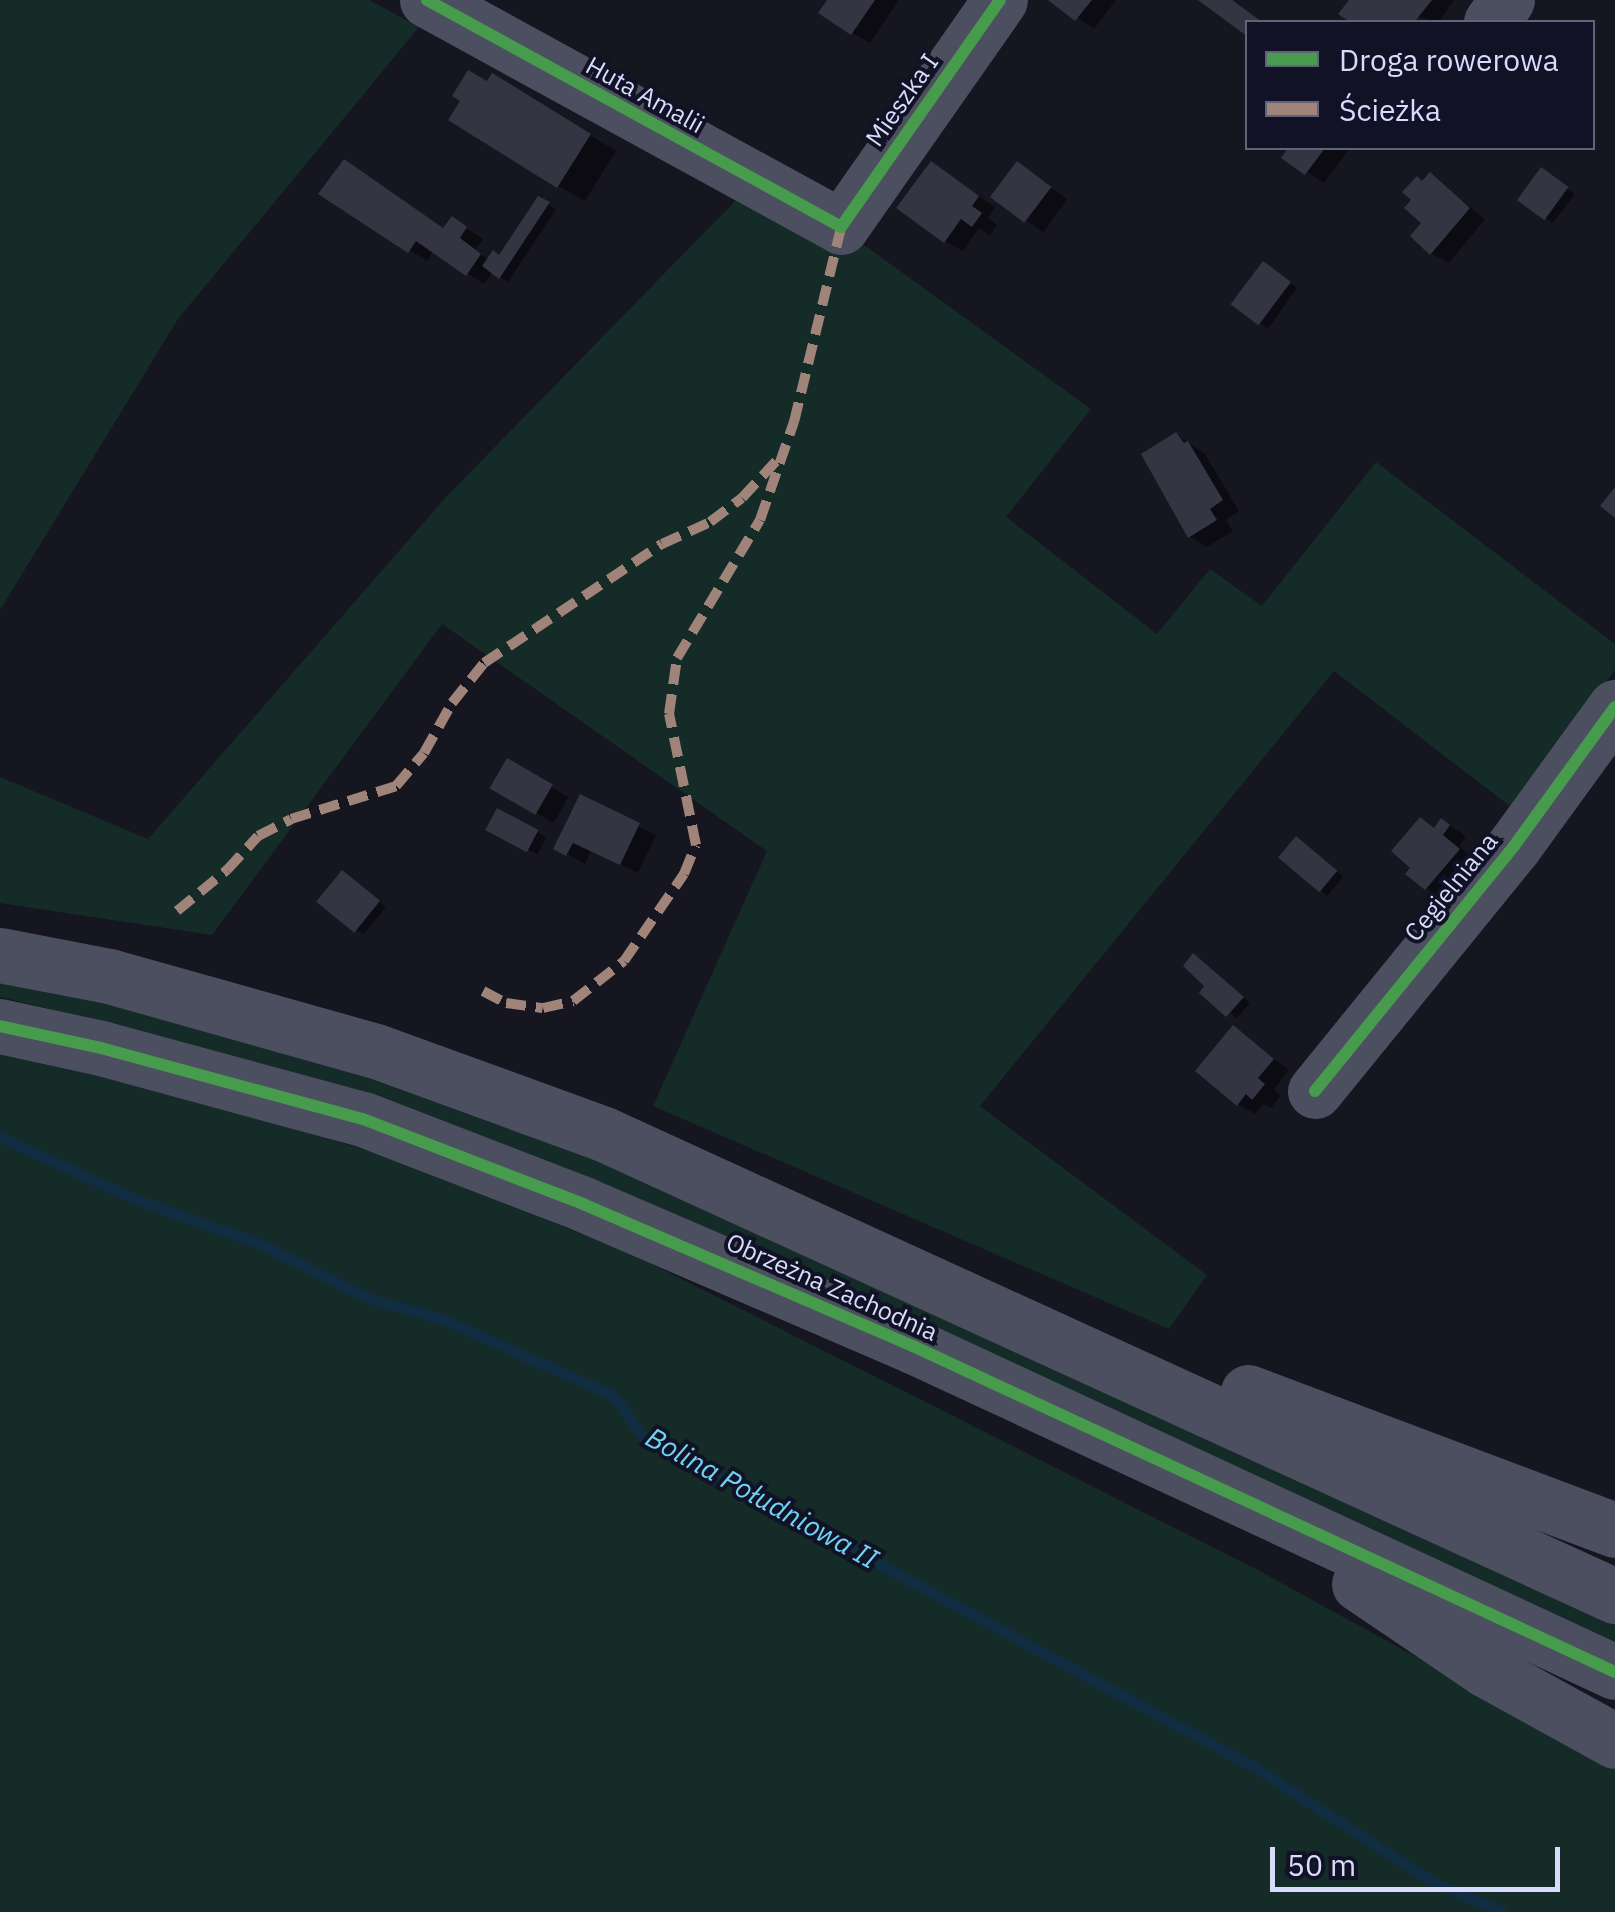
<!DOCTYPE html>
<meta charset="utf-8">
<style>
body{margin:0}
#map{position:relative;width:1615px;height:1912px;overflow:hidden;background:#161620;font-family:"IBM Plex Sans",sans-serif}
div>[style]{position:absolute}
.green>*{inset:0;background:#142b27}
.shadow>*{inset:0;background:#0007;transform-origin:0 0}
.stream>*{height:11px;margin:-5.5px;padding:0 5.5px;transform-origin:5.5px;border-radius:5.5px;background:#112d41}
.building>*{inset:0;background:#343542;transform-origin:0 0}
.minor>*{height:55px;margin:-27.5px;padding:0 27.5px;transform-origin:27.5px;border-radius:27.5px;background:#4c4f60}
.quiet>*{height:10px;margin-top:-5px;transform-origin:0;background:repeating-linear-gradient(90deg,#a18479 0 20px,transparent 0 30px)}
.cycleway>*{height:12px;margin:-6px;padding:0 6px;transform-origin:6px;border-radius:6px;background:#469c4c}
span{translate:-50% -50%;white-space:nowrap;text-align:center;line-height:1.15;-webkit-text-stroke:8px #111225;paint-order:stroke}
.street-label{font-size:25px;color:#d8dcfc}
.water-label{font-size:28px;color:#6fd3f3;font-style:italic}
.legend{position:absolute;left:1245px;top:20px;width:350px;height:130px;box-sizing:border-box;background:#111225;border:2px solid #61637b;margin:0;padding:12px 18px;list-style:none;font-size:30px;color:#d8dcfc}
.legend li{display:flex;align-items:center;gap:20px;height:50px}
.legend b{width:50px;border:2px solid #61637b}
.scale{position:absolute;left:1270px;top:1847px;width:290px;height:45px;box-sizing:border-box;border:5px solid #d8dcfc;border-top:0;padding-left:12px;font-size:30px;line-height:35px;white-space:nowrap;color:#d8dcfc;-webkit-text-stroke:8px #111225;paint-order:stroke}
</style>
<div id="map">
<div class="green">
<div style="clip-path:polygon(0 0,369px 0,419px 27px,178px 319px,0 610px)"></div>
<div style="clip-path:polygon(743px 193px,860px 242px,1091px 409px,1006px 517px,1157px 634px,1210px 569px,1262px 606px,1376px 462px,1615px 644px,1615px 670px,1511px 807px,1334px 671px,980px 1106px,1207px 1275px,1169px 1329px,653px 1106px,767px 851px,442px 624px,212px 935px,0 903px,0 777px,148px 839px,446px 497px)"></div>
<div style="clip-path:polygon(0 974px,284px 1048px,512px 1125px,647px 1181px,1615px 1621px,1615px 1643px,109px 1023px,0 997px)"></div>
<div style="clip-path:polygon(0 1050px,188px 1095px,420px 1167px,640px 1258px,1256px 1569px,1615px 1766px,1615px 1912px,0 1912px)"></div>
</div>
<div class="shadow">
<div style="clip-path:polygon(830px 0,899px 0,870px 43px,852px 33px)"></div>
<div style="clip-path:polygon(1052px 0,1116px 0,1094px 29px)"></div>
<div style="clip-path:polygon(1352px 0,1454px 0,1439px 22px,1414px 16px,1416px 22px,1354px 22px,1342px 13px)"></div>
<div style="clip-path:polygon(488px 84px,519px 91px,616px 151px,585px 201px,558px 186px,463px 100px)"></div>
<div style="clip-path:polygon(1291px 148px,1350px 148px,1324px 183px,1284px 157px)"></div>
<div style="clip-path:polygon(932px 164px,995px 207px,988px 217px,997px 225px,990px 235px,979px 228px,963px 251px,945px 241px)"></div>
<div style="left:1017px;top:164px;width:61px;height:41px;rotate:35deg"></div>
<div style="clip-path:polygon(1431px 175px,1485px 219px,1449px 263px,1431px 253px,1424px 223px)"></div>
<div style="clip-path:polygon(1549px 175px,1575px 194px,1553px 223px,1521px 200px)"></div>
<div style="clip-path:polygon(322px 194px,445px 230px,453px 219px,483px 239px,475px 250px,489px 260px,500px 257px,539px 199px,556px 209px,508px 282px,493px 272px,484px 284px,433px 251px,427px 261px)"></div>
<div style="clip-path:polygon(1271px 269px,1297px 288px,1268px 329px,1235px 305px)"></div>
<div style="clip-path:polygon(1177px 435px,1205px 454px,1239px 511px,1226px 520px,1233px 531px,1207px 547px,1190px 537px)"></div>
<div style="left:508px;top:762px;width:70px;height:30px;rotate:30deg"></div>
<div style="clip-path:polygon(581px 797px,656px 835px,638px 873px,591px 850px,585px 864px,556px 848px)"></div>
<div style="left:498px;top:811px;width:55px;height:20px;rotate:28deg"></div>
<div style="clip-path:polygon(1421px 820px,1436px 829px,1442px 821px,1459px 831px,1466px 837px,1459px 846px,1475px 860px,1443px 898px,1426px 888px,1413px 868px)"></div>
<div style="clip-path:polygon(1304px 844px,1343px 877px,1327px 896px,1281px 857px)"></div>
<div style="clip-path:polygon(350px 878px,386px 907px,364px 934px,356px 930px)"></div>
<div style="clip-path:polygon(1201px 961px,1250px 1003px,1236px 1019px,1208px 986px)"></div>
<div style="clip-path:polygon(1233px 1028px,1289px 1070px,1274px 1090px,1281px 1095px,1271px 1108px,1264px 1104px,1255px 1114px,1238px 1104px)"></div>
</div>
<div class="stream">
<div style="left:0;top:1137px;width:149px;rotate:24.7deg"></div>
<div style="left:135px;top:1199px;width:131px;rotate:19.7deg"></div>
<div style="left:258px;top:1243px;width:125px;rotate:26.6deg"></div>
<div style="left:370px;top:1299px;width:75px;rotate:15.5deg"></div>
<div style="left:442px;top:1319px;width:187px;rotate:24deg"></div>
<div style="left:613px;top:1395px;width:51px;rotate:53.8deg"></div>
<div style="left:643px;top:1436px;width:697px;rotate:28.44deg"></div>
<div style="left:1256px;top:1768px;width:211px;rotate:32.8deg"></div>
<div style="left:1433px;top:1882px;width:75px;rotate:23.5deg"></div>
</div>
<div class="building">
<div style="clip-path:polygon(827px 0,875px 0,851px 35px,818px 13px)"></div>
<div style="clip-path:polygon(1048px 0,1092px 0,1075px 21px)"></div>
<div style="clip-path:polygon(1198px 0,1232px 0,1262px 22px,1248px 22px,1248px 37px)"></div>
<div style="clip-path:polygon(1349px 0,1432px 0,1416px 20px,1419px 22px,1350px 22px,1338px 14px)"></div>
<div style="clip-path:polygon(468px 70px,487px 81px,492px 73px,591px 134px,557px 188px,448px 120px,460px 101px,452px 96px)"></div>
<div style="clip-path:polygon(1288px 148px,1325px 148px,1305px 175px,1281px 158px)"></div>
<div style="clip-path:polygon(344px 159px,443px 228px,452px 216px,467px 227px,460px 238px,481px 254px,466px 276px,416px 241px,408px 253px,318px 194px)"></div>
<div style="clip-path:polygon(931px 161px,979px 196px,972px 206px,982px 213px,972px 227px,961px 219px,944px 243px,896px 208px)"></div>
<div style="left:1017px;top:161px;width:43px;height:45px;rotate:37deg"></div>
<div style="left:1541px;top:167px;width:34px;height:41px;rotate:36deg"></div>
<div style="clip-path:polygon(1430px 172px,1470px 208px,1430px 255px,1410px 236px,1421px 223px,1404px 208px,1411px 200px,1402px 192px,1417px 176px,1422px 181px)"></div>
<div style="clip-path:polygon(538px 196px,550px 202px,499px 279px,482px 266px,493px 250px,499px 255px)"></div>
<div style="left:1263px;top:261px;width:35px;height:54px;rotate:37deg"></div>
<div style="clip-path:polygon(1176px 432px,1184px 443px,1188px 441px,1223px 500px,1210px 509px,1217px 520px,1188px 538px,1141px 454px)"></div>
<div style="clip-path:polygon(1615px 487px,1615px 518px,1600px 506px)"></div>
<div style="left:507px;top:758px;width:53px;height:35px;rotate:30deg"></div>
<div style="clip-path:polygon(580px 794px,640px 823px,620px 865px,573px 843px,566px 856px,553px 849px)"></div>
<div style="left:497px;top:808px;width:47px;height:25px;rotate:28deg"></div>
<div style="clip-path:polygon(1420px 817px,1434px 828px,1441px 818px,1450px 825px,1443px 835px,1460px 849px,1425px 890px,1405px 874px,1410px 868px,1391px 851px)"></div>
<div style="left:1296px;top:836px;width:54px;height:28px;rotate:40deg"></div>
<div style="left:342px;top:870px;width:49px;height:41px;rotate:39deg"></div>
<div style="clip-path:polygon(1193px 953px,1244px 997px,1226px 1017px,1199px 993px,1204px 986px,1183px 966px)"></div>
<div style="clip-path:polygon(1233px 1025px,1274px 1059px,1258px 1078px,1265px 1084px,1252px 1100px,1246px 1094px,1237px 1106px,1195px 1071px)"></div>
</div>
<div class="minor">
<div style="left:427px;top:0;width:472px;rotate:28.7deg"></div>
<div style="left:841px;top:227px;width:277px;rotate:-55deg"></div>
<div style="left:1491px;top:22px;width:27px;rotate:-54deg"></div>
<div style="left:0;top:955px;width:111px;rotate:10.9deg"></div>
<div style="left:109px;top:976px;width:277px;rotate:15.7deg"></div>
<div style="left:376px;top:1051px;width:243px;rotate:20deg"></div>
<div style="left:604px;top:1134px;width:1112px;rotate:24.56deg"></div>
<div style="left:0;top:1026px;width:103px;rotate:12.3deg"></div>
<div style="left:101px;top:1048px;width:271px;rotate:15.2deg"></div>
<div style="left:363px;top:1119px;width:236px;rotate:21.1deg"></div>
<div style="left:583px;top:1204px;width:359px;rotate:23.3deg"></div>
<div style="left:913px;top:1346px;width:774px;rotate:24.91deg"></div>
<div style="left:1315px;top:1091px;width:316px;rotate:-50.9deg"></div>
<div style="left:1514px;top:846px;width:172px;rotate:-54deg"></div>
<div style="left:1248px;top:1392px;width:392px;rotate:20.6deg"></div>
<div style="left:1359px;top:1584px;width:153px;rotate:34.1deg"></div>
<div style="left:1486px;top:1670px;width:147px;rotate:28.8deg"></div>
</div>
<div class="quiet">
<div style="left:177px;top:911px;width:65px;rotate:-39.4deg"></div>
<div style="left:227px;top:870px;width:46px;rotate:-47.6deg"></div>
<div style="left:258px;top:836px;width:37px;rotate:-27deg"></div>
<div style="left:291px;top:819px;width:110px;rotate:-17.4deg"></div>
<div style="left:396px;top:786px;width:43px;rotate:-49.7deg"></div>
<div style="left:424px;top:753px;width:57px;rotate:-60.8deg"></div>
<div style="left:452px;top:703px;width:51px;rotate:-51.3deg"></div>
<div style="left:484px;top:663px;width:214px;rotate:-33.8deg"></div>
<div style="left:662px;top:544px;width:53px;rotate:-24.6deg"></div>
<div style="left:710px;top:522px;width:40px;rotate:-37deg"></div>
<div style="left:742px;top:498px;width:54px;rotate:-47.2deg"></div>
<div style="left:483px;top:991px;width:26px;rotate:28deg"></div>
<div style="left:506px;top:1003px;width:37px;rotate:8deg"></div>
<div style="left:543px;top:1008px;width:31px;rotate:-13deg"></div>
<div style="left:573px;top:1001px;width:65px;rotate:-38.1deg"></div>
<div style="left:624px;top:961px;width:106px;rotate:-55.4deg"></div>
<div style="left:684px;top:874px;width:31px;rotate:-68deg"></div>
<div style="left:696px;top:845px;width:134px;rotate:-101.6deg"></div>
<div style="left:669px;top:714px;width:57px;rotate:-81.9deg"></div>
<div style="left:677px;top:658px;width:161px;rotate:-59deg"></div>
<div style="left:760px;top:520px;width:104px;rotate:-70.9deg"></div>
<div style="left:794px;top:422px;width:201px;rotate:-76.4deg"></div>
</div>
<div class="cycleway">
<div style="left:427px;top:0;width:472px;rotate:28.7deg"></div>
<div style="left:841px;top:227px;width:277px;rotate:-55deg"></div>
<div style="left:0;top:1026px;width:103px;rotate:12.3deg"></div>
<div style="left:101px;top:1048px;width:271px;rotate:15.2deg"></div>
<div style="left:363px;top:1119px;width:236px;rotate:21.1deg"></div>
<div style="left:583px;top:1204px;width:359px;rotate:23.3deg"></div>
<div style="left:913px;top:1346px;width:774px;rotate:24.91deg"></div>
<div style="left:1315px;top:1091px;width:316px;rotate:-50.9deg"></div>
<div style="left:1514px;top:846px;width:172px;rotate:-54deg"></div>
</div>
<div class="street-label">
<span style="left:645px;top:95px;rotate:29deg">Huta Amalii</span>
<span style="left:902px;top:100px;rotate:-55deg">Mieszka I</span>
<span style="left:1451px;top:887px;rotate:-51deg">Cegielniana</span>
<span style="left:832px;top:1287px;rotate:24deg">Obrzeżna Zachodnia</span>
</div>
<div class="water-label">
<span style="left:762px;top:1498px;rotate:29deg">Bolina Południowa II</span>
</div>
<ul class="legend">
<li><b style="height:12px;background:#469c4c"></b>Droga rowerowa</li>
<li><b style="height:12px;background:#a18479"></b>Ścieżka</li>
</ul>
<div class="scale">50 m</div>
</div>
